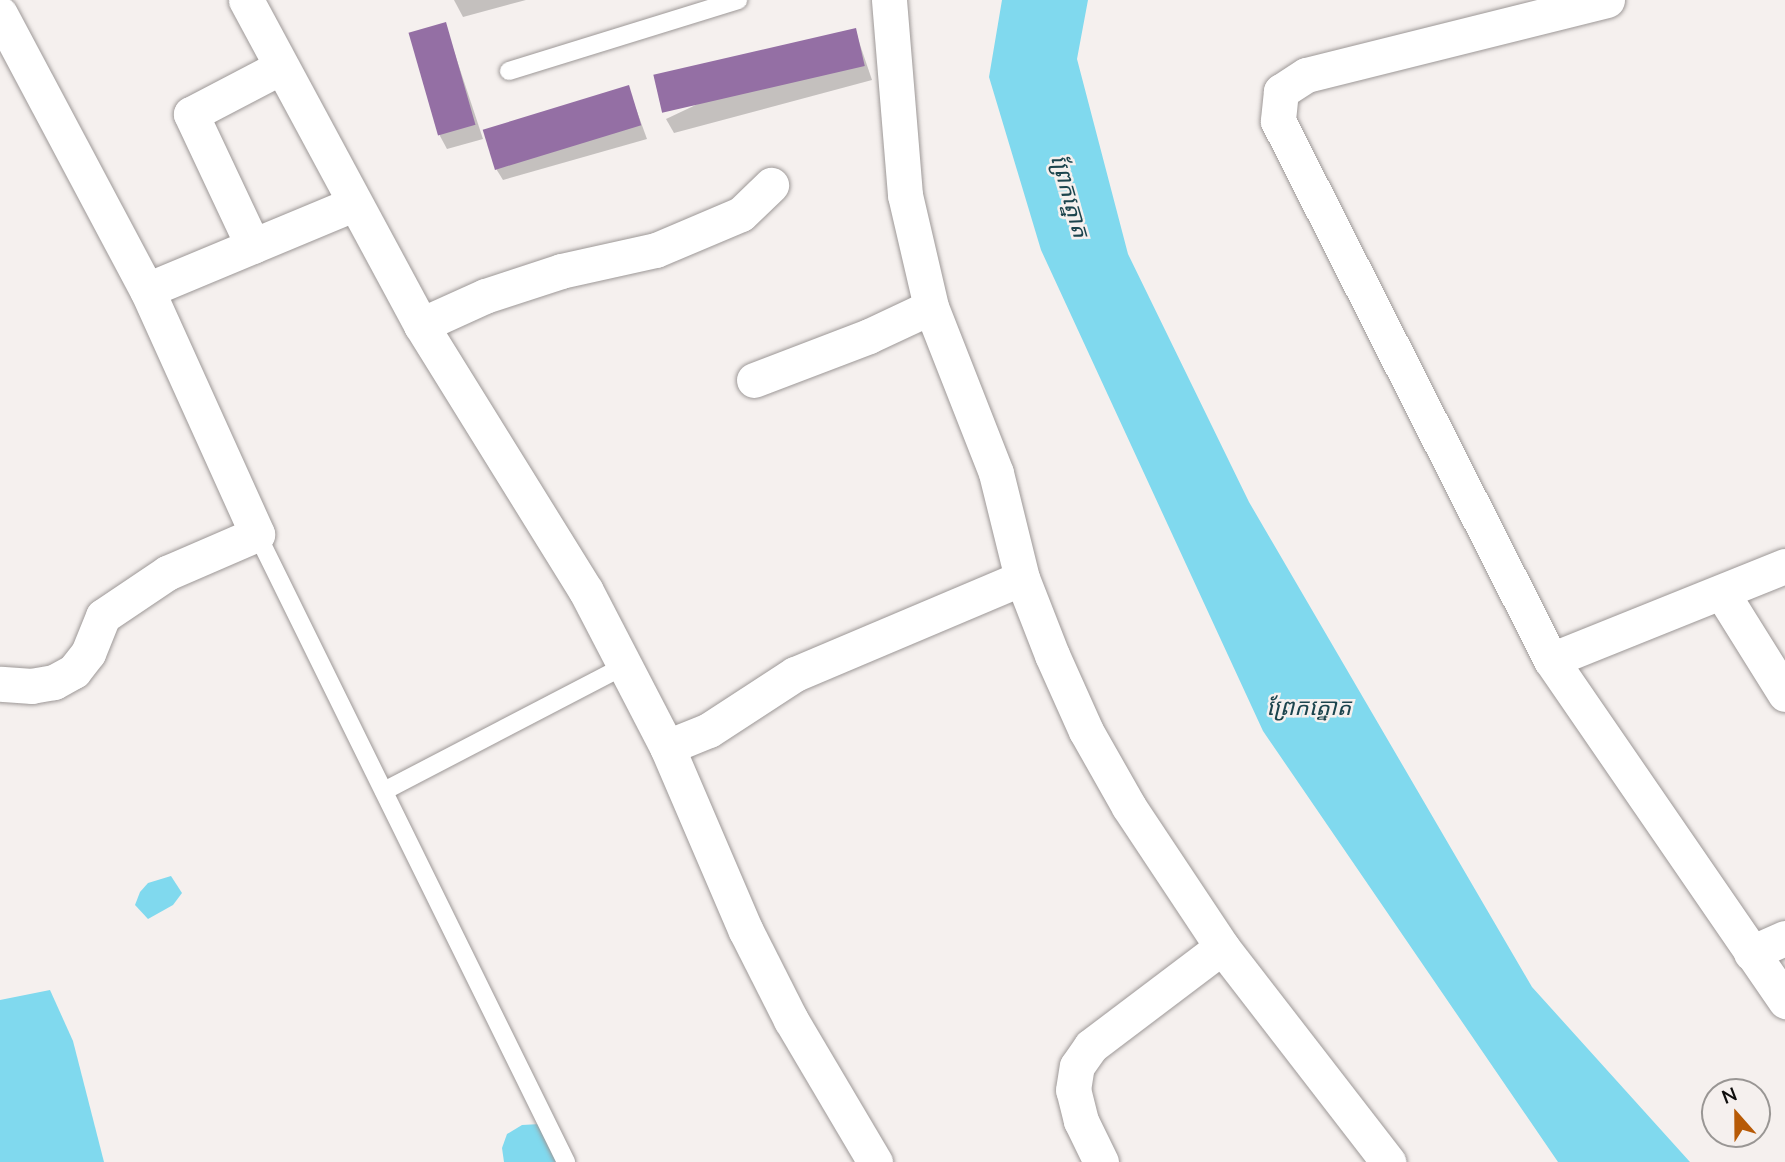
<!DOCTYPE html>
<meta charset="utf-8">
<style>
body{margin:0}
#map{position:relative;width:1785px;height:1162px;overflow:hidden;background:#f5f0ee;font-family:Mulish,"Noto Sans Khmer",sans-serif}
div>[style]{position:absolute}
.water>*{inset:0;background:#80d9ee}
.shadow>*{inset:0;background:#0003}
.building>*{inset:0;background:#946fa4;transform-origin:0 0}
.roads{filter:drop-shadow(0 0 2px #9d9897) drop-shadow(0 0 2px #9d9897)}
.service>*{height:18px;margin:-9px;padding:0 9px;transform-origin:9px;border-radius:9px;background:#fff}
.minor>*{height:35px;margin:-17.5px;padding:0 17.5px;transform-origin:17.5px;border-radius:17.5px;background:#fff}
span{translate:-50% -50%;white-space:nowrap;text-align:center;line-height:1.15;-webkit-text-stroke:5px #f5f0ee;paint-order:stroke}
.water-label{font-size:23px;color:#1b444d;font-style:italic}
.north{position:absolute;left:1701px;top:1078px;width:70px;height:70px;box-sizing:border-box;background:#f5f0ee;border:2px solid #999694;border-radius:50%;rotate:339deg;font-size:19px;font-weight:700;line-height:28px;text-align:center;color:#0f0e0d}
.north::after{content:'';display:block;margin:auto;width:24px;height:32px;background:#b75a06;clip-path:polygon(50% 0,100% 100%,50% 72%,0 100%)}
</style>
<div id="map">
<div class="water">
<div style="clip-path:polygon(1002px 0,1088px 0,1077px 59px,1128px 254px,1249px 502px,1532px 987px,1690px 1162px,1558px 1162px,1263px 731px,1041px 250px,989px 77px)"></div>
<div style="clip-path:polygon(171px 876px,182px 893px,173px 905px,148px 919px,135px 905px,140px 892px,148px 883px)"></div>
<div style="clip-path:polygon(50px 990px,73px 1041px,104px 1162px,0 1162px,0 1000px)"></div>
<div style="clip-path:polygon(540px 1124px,559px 1162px,504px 1162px,502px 1148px,507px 1134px,522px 1125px)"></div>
</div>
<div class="shadow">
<div style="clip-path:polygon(454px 0,526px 0,463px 17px)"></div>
<div style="clip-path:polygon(445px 24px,483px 139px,447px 149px,440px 136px)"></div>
<div style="clip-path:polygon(855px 30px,872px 80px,674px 133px,666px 119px)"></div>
<div style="clip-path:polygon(628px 87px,647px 139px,503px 180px,495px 167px)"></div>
</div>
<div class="building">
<div style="left:446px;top:22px;width:107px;height:39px;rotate:74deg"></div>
<div style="left:856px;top:28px;width:39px;height:208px;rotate:77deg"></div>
<div style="left:629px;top:85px;width:42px;height:153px;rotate:73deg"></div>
</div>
<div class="roads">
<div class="service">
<div style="left:509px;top:71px;width:240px;rotate:-17.2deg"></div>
<div style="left:257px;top:534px;width:700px;rotate:63.8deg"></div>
<div style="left:384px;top:791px;width:271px;rotate:-27.5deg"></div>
</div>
<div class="minor">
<div style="left:246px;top:0;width:369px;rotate:61.7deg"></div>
<div style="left:421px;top:325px;width:313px;rotate:58.2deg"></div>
<div style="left:586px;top:591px;width:176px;rotate:62.6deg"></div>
<div style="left:667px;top:747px;width:200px;rotate:66.8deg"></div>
<div style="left:746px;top:931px;width:100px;rotate:63.2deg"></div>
<div style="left:791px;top:1020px;width:165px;rotate:59.4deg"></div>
<div style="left:889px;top:0;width:196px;rotate:85.3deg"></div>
<div style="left:905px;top:195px;width:115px;rotate:76.9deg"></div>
<div style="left:931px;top:307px;width:178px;rotate:68.6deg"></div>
<div style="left:996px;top:473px;width:108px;rotate:76.1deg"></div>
<div style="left:1022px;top:578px;width:83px;rotate:68.7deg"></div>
<div style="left:1052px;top:655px;width:83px;rotate:65.9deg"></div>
<div style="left:1086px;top:731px;width:87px;rotate:60.5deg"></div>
<div style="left:1129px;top:807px;width:168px;rotate:56.4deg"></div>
<div style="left:1222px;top:947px;width:272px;rotate:52.3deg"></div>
<div style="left:1607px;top:0;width:310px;rotate:166deg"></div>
<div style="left:1306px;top:75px;width:30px;rotate:147deg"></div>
<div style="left:1281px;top:91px;width:30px;rotate:96deg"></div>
<div style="left:1278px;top:121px;width:604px;rotate:63.14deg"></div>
<div style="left:1551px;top:660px;width:414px;rotate:55.5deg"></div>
<div style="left:0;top:14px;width:313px;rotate:62deg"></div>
<div style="left:147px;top:290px;width:268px;rotate:65.7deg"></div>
<div style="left:257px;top:534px;width:98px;rotate:156.6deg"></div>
<div style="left:167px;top:573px;width:77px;rotate:146.1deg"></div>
<div style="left:103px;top:616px;width:40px;rotate:112deg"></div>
<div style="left:88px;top:653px;width:23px;rotate:128deg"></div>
<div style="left:74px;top:671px;width:23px;rotate:151deg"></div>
<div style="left:54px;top:682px;width:22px;rotate:170deg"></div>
<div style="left:32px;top:686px;width:32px;rotate:-176deg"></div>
<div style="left:253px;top:246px;width:146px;rotate:-115.2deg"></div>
<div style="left:191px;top:114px;width:102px;rotate:-27.6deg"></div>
<div style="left:147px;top:290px;width:224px;rotate:-22.6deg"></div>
<div style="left:421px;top:325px;width:70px;rotate:-24.4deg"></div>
<div style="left:485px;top:296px;width:80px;rotate:-18.2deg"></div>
<div style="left:561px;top:271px;width:97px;rotate:-12.5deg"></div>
<div style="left:656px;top:250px;width:92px;rotate:-23deg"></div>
<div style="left:741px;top:214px;width:42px;rotate:-44deg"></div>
<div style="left:754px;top:380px;width:123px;rotate:-20.9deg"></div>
<div style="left:869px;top:336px;width:68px;rotate:-25.1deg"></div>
<div style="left:1722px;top:593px;width:119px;rotate:58deg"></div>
<div style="left:1551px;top:660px;width:252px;rotate:-21.9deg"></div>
<div style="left:667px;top:747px;width:45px;rotate:-22deg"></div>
<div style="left:709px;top:730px;width:103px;rotate:-33.1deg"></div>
<div style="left:795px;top:674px;width:246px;rotate:-22.9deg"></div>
<div style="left:1751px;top:953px;width:37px;rotate:-24deg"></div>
<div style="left:1101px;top:1162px;width:46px;rotate:-116deg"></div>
<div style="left:1081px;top:1121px;width:32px;rotate:-104deg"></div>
<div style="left:1073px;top:1090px;width:24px;rotate:-81deg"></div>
<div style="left:1077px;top:1066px;width:24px;rotate:-55deg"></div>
<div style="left:1091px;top:1046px;width:164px;rotate:-37.1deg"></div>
</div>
</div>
<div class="water-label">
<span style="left:1070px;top:196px;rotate:74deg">ព្រែកត្នោត</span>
<span style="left:1309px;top:707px">ព្រែកត្នោត</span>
</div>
<div class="north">N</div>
</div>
